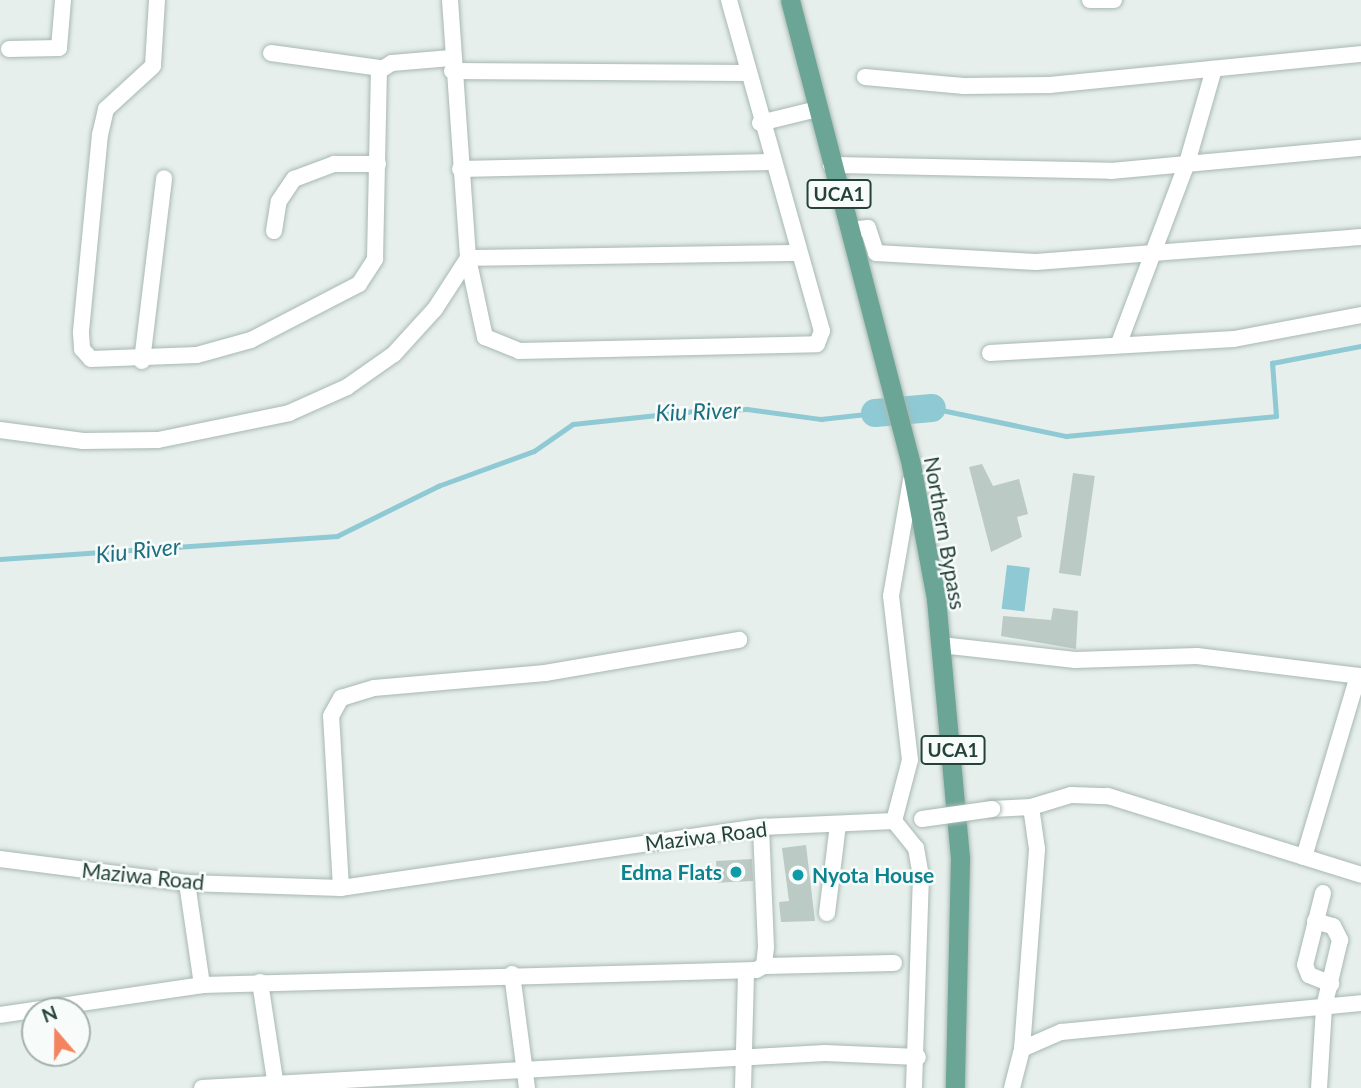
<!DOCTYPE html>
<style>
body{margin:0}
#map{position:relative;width:1361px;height:1088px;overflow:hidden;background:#e6efeb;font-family:Lato,sans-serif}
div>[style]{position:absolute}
.water>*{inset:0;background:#8ec9d4;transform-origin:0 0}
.stream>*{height:4.5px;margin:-2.25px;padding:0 2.25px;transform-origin:2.25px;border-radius:2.25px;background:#8ec9d4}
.river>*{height:28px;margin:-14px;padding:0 14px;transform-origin:14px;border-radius:14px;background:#8ec9d4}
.building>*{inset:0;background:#bbcac4;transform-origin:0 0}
.roads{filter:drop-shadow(0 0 2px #a8b8b2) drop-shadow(0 0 2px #a8b8b2)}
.minor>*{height:16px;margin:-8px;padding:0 8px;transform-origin:8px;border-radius:8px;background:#fff}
.major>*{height:19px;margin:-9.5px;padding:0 9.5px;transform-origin:9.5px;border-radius:9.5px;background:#6aa596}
.bridges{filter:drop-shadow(0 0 2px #a8b8b2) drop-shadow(0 0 2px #a8b8b2)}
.minor-bridge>*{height:16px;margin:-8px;padding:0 8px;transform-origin:8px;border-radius:8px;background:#fff}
.dots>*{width:19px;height:19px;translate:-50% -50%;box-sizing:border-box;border:4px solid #f7fbf9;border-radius:50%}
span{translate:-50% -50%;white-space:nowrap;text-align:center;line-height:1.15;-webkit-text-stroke:5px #f7fbf9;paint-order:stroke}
.shield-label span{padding:2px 5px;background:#f7fbf9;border:2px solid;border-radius:5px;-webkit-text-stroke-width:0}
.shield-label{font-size:19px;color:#24423a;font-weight:700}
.street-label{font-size:21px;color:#24423a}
.culture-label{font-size:21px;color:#0d838f;font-weight:700}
.right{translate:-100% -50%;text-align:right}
.left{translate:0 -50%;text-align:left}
.water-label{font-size:23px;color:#1c6f80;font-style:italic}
.north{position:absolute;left:21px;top:997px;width:70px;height:70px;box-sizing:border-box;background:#f7fbf9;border:2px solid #a3b1ad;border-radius:50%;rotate:340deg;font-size:19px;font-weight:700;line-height:28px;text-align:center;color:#24423a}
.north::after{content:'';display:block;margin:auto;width:24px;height:32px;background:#f4845f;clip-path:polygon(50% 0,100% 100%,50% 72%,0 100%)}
</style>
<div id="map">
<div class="water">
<div style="left:1007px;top:565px;width:23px;height:44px;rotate:7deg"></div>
</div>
<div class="stream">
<div style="left:932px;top:408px;width:137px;rotate:11.8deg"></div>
<div style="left:1066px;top:436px;width:211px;rotate:-5.4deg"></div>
<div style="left:1276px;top:416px;width:53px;rotate:-94.3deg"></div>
<div style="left:1272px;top:363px;width:91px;rotate:-10.8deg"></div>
<div style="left:0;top:559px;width:338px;rotate:-3.9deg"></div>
<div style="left:337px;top:536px;width:113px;rotate:-26.3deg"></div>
<div style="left:438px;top:486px;width:102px;rotate:-20deg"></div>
<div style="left:534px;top:451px;width:47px;rotate:-34.7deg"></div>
<div style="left:573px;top:424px;width:122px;rotate:-6.1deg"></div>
<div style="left:694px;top:411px;width:53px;rotate:-2.2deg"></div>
<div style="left:747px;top:409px;width:75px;rotate:7.7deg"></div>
<div style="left:821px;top:419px;width:54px;rotate:-6.3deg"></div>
</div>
<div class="river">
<div style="left:875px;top:413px;width:57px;rotate:-5deg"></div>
</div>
<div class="building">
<div style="clip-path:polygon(982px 464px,993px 486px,1019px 479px,1028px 514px,1017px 517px,1022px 537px,991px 552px,969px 467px)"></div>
<div style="left:1073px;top:473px;width:22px;height:101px;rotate:8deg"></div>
<div style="clip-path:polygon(1053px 608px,1078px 611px,1076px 649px,1001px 636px,1003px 616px,1051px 620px)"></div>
<div style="clip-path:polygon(806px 845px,815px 921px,781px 922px,779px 902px,789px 901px,782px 848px)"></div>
<div style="left:752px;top:859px;width:22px;height:36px;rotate:87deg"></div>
</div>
<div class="roads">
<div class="minor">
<div style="left:157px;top:0;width:66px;rotate:93.5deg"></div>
<div style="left:153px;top:66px;width:64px;rotate:137.5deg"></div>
<div style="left:106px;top:109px;width:26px;rotate:103deg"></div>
<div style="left:100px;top:134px;width:200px;rotate:95.5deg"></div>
<div style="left:81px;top:333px;width:16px;rotate:86deg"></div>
<div style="left:82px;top:349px;width:13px;rotate:48deg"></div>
<div style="left:91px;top:359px;width:106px;rotate:-2.2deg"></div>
<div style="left:197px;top:355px;width:56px;rotate:-15.5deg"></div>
<div style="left:251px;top:340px;width:122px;rotate:-27.4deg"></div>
<div style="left:359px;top:284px;width:30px;rotate:-57deg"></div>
<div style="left:375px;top:259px;width:188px;rotate:-88.8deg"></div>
<div style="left:379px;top:71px;width:15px;rotate:-32deg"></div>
<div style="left:392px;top:63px;width:59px;rotate:-4.8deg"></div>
<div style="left:450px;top:0;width:259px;rotate:86deg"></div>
<div style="left:468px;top:258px;width:81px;rotate:77.9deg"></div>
<div style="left:485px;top:337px;width:37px;rotate:22deg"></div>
<div style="left:519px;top:351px;width:298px;rotate:-1.3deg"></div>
<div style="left:817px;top:344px;width:14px;rotate:-69deg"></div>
<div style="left:822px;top:331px;width:344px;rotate:-105.7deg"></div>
<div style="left:1090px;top:0;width:24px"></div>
<div style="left:9px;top:49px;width:50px;rotate:-1.1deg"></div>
<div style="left:59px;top:48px;width:48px;rotate:-85.2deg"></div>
<div style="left:271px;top:53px;width:111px;rotate:7.8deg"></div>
<div style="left:452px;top:71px;width:295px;rotate:0.4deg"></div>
<div style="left:865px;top:77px;width:99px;rotate:5.2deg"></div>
<div style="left:964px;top:86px;width:86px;rotate:-0.7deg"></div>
<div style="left:1050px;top:85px;width:313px;rotate:-5.7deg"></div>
<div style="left:760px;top:123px;width:59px;rotate:-13.8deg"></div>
<div style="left:831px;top:165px;width:280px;rotate:1.2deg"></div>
<div style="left:1111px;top:171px;width:251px;rotate:-5.3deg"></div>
<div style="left:460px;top:169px;width:310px;rotate:-1.3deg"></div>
<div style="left:849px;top:230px;width:19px;rotate:-6deg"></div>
<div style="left:868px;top:228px;width:26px;rotate:72deg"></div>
<div style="left:876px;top:253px;width:160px;rotate:3.2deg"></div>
<div style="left:1036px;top:262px;width:326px;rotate:-4.4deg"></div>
<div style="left:274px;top:231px;width:30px;rotate:-81deg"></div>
<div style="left:279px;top:201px;width:27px;rotate:-56deg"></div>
<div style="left:294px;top:179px;width:43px;rotate:-20.6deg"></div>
<div style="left:334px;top:164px;width:44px"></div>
<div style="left:468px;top:258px;width:331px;rotate:-0.9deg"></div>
<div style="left:1119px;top:343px;width:192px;rotate:-69.3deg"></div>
<div style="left:1187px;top:163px;width:98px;rotate:-74deg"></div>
<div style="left:990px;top:353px;width:244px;rotate:-3.3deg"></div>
<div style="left:1234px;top:339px;width:129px;rotate:-10.7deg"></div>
<div style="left:142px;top:361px;width:184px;rotate:-83.1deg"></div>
<div style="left:0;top:430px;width:84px;rotate:7.5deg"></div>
<div style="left:83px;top:441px;width:75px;rotate:-0.8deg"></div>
<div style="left:158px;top:440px;width:134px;rotate:-11.6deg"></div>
<div style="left:289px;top:413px;width:64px;rotate:-24.1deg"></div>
<div style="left:347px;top:387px;width:57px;rotate:-35.1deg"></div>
<div style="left:394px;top:354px;width:61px;rotate:-47.7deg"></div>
<div style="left:435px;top:309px;width:61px;rotate:-57.1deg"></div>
<div style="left:941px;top:645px;width:135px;rotate:6.4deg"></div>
<div style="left:1075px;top:660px;width:122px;rotate:-1.9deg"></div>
<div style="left:1197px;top:656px;width:165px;rotate:7deg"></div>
<div style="left:992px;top:809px;width:39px;rotate:-3deg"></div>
<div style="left:894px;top:821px;width:35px;rotate:51deg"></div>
<div style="left:916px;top:848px;width:27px;rotate:80deg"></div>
<div style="left:921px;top:875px;width:213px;rotate:91.9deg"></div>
<div style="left:1304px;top:857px;width:189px;rotate:-73.4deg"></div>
<div style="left:0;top:859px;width:189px;rotate:7.3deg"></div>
<div style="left:187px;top:883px;width:154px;rotate:1.9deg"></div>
<div style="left:341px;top:888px;width:424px;rotate:-8.3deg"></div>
<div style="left:761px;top:827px;width:133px;rotate:-2.6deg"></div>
<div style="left:894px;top:821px;width:63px;rotate:-75.3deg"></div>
<div style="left:910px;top:760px;width:165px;rotate:-96.6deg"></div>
<div style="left:891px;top:596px;width:118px;rotate:-80.2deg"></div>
<div style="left:187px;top:883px;width:103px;rotate:81.6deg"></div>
<div style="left:341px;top:888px;width:172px;rotate:-93.3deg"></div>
<div style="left:331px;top:716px;width:21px;rotate:-61deg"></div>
<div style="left:341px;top:698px;width:34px;rotate:-17deg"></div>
<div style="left:374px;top:688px;width:172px;rotate:-5deg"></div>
<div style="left:545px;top:673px;width:197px;rotate:-9.7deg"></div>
<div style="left:1323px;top:893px;width:74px;rotate:104deg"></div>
<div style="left:1305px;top:965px;width:11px;rotate:68deg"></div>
<div style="left:1309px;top:975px;width:24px;rotate:22deg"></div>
<div style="left:827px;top:913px;width:89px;rotate:-82.9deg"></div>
<div style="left:1315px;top:921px;width:19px;rotate:16deg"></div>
<div style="left:1333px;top:926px;width:16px;rotate:63deg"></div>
<div style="left:1340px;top:940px;width:69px;rotate:103.4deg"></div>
<div style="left:1324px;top:1007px;width:81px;rotate:93.5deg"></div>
<div style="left:764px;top:966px;width:130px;rotate:-1.3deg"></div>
<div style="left:512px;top:974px;width:115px;rotate:82.5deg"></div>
<div style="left:260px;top:982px;width:99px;rotate:81.3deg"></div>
<div style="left:0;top:1015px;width:204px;rotate:-8.4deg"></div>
<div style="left:202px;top:985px;width:554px;rotate:-1.55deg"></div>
<div style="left:756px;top:970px;width:9px;rotate:-27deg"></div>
<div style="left:764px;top:966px;width:19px;rotate:-84deg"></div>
<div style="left:766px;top:947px;width:120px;rotate:-92.4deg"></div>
<div style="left:1022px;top:1049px;width:43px;rotate:-23.6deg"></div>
<div style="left:1061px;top:1032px;width:301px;rotate:-5.5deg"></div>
<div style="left:202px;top:1088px;width:624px;rotate:-3.22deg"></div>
<div style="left:825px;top:1053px;width:93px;rotate:2.5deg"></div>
<div style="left:743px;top:1088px;width:117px;rotate:-88.5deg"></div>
<div style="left:1012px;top:1088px;width:40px;rotate:-75.6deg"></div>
<div style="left:1022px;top:1049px;width:201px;rotate:-85.7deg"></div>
<div style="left:1037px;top:849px;width:42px;rotate:-98.1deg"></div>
<div style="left:1031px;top:807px;width:42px;rotate:-16.7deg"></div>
<div style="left:1071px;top:795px;width:37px;rotate:2deg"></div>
<div style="left:1108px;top:796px;width:265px;rotate:17.3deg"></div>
</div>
<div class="major">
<div style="left:790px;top:0;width:480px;rotate:75.4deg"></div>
<div style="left:911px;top:465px;width:136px;rotate:79.4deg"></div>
<div style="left:936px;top:599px;width:261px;rotate:84.7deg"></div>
<div style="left:960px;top:859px;width:229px;rotate:91.3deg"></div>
</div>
</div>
<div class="bridges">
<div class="minor-bridge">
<div style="left:922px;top:819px;width:71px;rotate:-8.1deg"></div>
</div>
</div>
<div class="dots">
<div style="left:736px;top:872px;background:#0f9aa8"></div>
<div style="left:798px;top:875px;background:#0f9aa8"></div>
</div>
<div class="shield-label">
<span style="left:839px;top:194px">UCA1</span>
<span style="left:953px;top:750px">UCA1</span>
</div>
<div class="street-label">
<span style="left:945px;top:533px;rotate:80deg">Northern Bypass</span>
<span style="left:706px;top:836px;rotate:-7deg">Maziwa Road</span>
<span style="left:143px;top:876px;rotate:6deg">Maziwa Road</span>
</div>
<div class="culture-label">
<span class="right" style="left:722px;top:872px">Edma Flats</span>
<span class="left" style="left:812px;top:875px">Nyota House</span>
</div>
<div class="water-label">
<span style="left:698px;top:411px;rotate:-2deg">Kiu River</span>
<span style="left:138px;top:550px;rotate:-6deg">Kiu River</span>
</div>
<div class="north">N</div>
</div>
